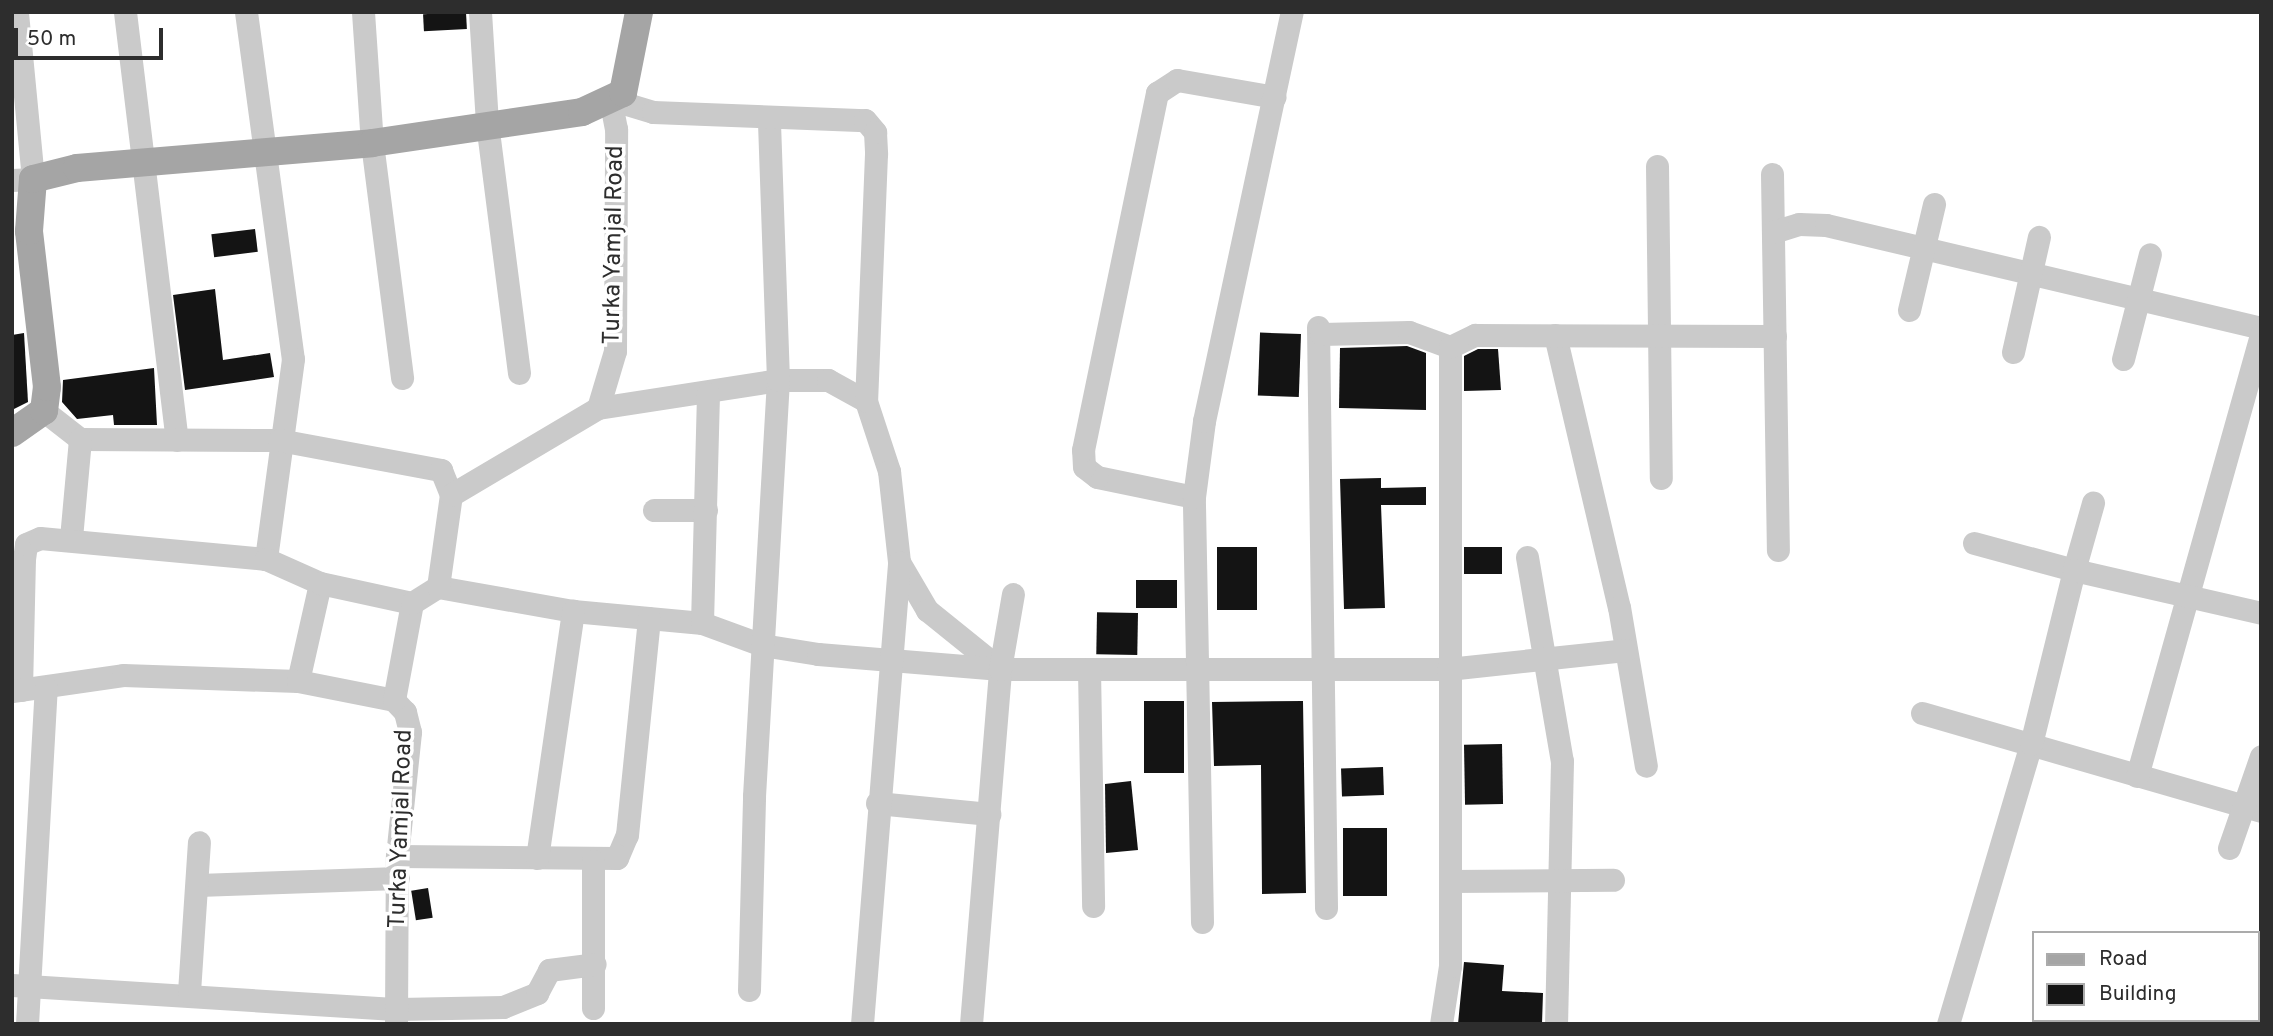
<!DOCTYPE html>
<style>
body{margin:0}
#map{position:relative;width:2273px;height:1036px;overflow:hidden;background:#fff;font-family:Overpass,sans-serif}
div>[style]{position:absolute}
.building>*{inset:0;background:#141414;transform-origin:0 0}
.minor>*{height:23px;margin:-11.5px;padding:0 11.5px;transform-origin:11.5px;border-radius:11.5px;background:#cacaca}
.major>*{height:28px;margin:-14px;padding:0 14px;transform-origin:14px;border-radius:14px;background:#a5a5a5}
span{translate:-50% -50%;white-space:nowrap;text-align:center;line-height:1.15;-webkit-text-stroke:7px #fff;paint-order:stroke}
.street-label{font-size:24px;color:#2d2d2d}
.frame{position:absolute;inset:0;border:14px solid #2d2d2d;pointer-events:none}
.legend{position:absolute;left:2032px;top:931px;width:228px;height:91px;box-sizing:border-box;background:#fff;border:2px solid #ababab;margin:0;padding:9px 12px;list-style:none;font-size:21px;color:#2d2d2d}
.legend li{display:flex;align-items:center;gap:14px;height:35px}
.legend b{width:35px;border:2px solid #ababab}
.scale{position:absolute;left:14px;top:28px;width:149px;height:32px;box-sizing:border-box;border:4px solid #2d2d2d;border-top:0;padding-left:9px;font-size:21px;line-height:24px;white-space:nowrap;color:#2d2d2d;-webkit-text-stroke:5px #fff;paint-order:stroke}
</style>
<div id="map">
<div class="building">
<div style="left:466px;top:12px;width:17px;height:43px;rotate:87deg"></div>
<div style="left:255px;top:229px;width:23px;height:44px;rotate:83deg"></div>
<div style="clip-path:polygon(215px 289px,223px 360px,270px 353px,274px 377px,185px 390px,173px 295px)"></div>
<div style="clip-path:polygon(24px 333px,28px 402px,12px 410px,12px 335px)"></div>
<div style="left:1301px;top:334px;width:63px;height:41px;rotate:92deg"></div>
<div style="clip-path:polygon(1407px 346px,1426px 353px,1426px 410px,1339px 408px,1340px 348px)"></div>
<div style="clip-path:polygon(1478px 349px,1498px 349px,1501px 390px,1464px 391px,1464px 356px)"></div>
<div style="clip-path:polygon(154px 368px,157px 425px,114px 425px,113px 415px,77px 419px,62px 402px,63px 380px)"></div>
<div style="clip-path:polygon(1381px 478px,1381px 488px,1426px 487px,1426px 505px,1381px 505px,1385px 608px,1344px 609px,1340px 479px)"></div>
<div style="left:1217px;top:547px;width:40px;height:63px"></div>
<div style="left:1502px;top:547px;width:27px;height:38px;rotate:90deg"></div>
<div style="left:1177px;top:580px;width:28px;height:41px;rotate:90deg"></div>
<div style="left:1138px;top:613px;width:42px;height:41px;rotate:91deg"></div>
<div style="left:1184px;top:701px;width:72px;height:40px;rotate:90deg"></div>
<div style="clip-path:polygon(1303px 701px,1306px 893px,1262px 894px,1261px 765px,1214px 766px,1212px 702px)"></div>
<div style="left:1502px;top:744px;width:60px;height:38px;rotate:89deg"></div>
<div style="left:1383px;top:767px;width:28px;height:42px;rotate:88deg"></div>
<div style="clip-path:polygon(1131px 781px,1138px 850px,1106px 853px,1105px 784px)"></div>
<div style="left:1343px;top:828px;width:44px;height:68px"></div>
<div style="left:428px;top:888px;width:30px;height:17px;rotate:81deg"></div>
<div style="clip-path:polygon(1464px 962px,1504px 965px,1502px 991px,1543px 993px,1542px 1024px,1458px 1024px)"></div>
</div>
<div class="minor">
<div style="left:125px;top:12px;width:431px;rotate:83.1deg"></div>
<div style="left:246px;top:12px;width:350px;rotate:82.3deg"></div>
<div style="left:293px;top:359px;width:202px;rotate:97.7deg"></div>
<div style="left:363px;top:12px;width:131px;rotate:86.1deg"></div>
<div style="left:372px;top:143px;width:237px;rotate:82.7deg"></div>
<div style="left:480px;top:12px;width:111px;rotate:86.4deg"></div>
<div style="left:487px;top:123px;width:252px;rotate:82.7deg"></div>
<div style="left:1657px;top:166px;width:312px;rotate:89.3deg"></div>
<div style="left:1772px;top:174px;width:376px;rotate:89.1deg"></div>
<div style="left:12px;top:180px;width:21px;rotate:-3deg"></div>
<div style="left:33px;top:179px;width:168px;rotate:-95.5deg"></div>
<div style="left:1773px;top:232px;width:27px;rotate:-17deg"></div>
<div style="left:1799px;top:224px;width:27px;rotate:2deg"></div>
<div style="left:1826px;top:225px;width:447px;rotate:13.3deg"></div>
<div style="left:1909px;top:310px;width:109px;rotate:-76.7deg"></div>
<div style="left:1318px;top:327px;width:581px;rotate:89.21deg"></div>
<div style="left:1321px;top:334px;width:88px;rotate:-1.3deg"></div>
<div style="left:1409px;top:332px;width:44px;rotate:20.1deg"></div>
<div style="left:1555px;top:335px;width:279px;rotate:76.8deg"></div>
<div style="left:1619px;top:607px;width:161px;rotate:80.4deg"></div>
<div style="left:2013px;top:352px;width:118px;rotate:-77.3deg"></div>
<div style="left:2123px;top:359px;width:108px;rotate:-75.6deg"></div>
<div style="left:598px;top:408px;width:182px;rotate:-8.8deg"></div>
<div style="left:778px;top:380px;width:50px"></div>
<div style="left:828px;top:380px;width:43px;rotate:28.9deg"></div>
<div style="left:866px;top:401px;width:74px;rotate:71.8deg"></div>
<div style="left:889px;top:471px;width:92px;rotate:83.7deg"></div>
<div style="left:899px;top:562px;width:56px;rotate:59.7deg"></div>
<div style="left:927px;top:610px;width:94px;rotate:38.9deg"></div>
<div style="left:44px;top:411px;width:46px;rotate:37.9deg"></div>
<div style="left:80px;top:439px;width:199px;rotate:0.3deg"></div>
<div style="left:279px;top:440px;width:165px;rotate:10.5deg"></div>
<div style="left:441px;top:470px;width:27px;rotate:68deg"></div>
<div style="left:1194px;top:497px;width:99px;rotate:-168.3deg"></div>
<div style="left:1097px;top:477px;width:16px;rotate:-142deg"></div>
<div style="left:1084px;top:467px;width:17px;rotate:-93deg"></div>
<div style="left:1083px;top:450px;width:365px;rotate:-78.3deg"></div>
<div style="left:1157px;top:93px;width:24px;rotate:-33deg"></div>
<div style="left:1177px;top:80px;width:99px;rotate:9.8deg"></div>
<div style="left:654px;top:510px;width:52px"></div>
<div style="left:71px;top:538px;width:99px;rotate:-84.8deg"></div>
<div style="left:1974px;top:543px;width:104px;rotate:15.1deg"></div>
<div style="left:2074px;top:570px;width:70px;rotate:-74.2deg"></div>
<div style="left:1527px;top:557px;width:207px;rotate:80.3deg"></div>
<div style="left:1562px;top:761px;width:263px;rotate:91.3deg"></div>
<div style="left:438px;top:587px;width:137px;rotate:10.1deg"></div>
<div style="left:573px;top:611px;width:130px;rotate:5.3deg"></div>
<div style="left:702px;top:623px;width:64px;rotate:20.1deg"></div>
<div style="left:762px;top:645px;width:57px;rotate:9.1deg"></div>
<div style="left:818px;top:654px;width:183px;rotate:4.7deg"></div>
<div style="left:1000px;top:669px;width:448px"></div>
<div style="left:1448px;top:669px;width:178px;rotate:-6.1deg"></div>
<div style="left:702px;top:623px;width:229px;rotate:-88.5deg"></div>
<div style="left:1089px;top:669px;width:237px;rotate:89deg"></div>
<div style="left:298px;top:681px;width:100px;rotate:-77.3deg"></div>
<div style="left:21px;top:690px;width:131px;rotate:-88.7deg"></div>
<div style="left:24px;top:559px;width:15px;rotate:-82deg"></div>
<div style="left:26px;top:544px;width:15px;rotate:-23deg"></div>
<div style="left:40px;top:538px;width:227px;rotate:5.3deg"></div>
<div style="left:266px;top:559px;width:59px;rotate:24deg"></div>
<div style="left:320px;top:583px;width:94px;rotate:12.3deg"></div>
<div style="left:12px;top:691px;width:112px;rotate:-8.2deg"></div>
<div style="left:123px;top:675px;width:175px;rotate:2deg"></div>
<div style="left:298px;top:681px;width:98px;rotate:11.2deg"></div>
<div style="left:1922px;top:713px;width:353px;rotate:16.1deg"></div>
<div style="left:2137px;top:776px;width:459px;rotate:-74.3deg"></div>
<div style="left:877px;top:803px;width:113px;rotate:5.6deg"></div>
<div style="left:2229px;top:848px;width:97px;rotate:-70.8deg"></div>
<div style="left:397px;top:856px;width:220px;rotate:0.5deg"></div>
<div style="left:617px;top:858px;width:25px;rotate:-67deg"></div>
<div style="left:627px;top:835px;width:218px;rotate:-84.2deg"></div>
<div style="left:537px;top:858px;width:250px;rotate:-81.7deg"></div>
<div style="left:593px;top:861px;width:147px;rotate:90deg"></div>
<div style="left:1450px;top:881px;width:163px;rotate:-0.4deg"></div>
<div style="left:198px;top:885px;width:200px;rotate:-2deg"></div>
<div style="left:1202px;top:922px;width:425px;rotate:-91.1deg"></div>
<div style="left:1194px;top:497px;width:77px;rotate:-82.5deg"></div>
<div style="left:1204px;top:421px;width:418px;rotate:-77.9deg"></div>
<div style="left:12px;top:985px;width:387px;rotate:3.6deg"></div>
<div style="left:398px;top:1009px;width:105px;rotate:-1.1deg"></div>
<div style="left:503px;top:1007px;width:37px;rotate:-22deg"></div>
<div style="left:537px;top:993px;width:26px;rotate:-62deg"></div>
<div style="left:549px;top:970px;width:46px;rotate:-7.4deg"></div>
<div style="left:749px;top:990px;width:194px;rotate:-88.5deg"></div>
<div style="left:754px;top:796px;width:417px;rotate:-86.7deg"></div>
<div style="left:778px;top:380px;width:261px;rotate:-92deg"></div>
<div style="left:189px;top:992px;width:150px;rotate:-86.2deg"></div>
<div style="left:2232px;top:1020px;width:9px;rotate:27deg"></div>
<div style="left:27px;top:1024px;width:337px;rotate:-86.8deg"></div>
<div style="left:396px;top:1024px;width:168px;rotate:-89.7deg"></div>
<div style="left:397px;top:856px;width:125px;rotate:-84deg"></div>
<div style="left:410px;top:732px;width:21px;rotate:-104deg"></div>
<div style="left:405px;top:712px;width:16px;rotate:-133deg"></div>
<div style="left:394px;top:700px;width:99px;rotate:-79.5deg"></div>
<div style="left:412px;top:603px;width:31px;rotate:-32deg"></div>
<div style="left:438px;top:587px;width:93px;rotate:-82deg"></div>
<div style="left:451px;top:495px;width:171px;rotate:-30.6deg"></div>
<div style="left:598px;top:408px;width:59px;rotate:-73.4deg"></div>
<div style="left:615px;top:351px;width:222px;rotate:-89.7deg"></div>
<div style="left:616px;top:129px;width:31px;rotate:-101deg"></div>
<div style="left:610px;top:99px;width:45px;rotate:16.8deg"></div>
<div style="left:653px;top:112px;width:212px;rotate:2.2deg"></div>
<div style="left:865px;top:120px;width:16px;rotate:50deg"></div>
<div style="left:875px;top:132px;width:22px;rotate:87deg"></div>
<div style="left:876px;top:154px;width:247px;rotate:92.3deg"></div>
<div style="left:862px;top:1024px;width:463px;rotate:-85.4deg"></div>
<div style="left:971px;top:1024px;width:356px;rotate:-85.3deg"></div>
<div style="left:1000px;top:669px;width:76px;rotate:-80.2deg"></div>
<div style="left:1441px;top:1024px;width:59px;rotate:-81.2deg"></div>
<div style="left:1450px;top:966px;width:619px;rotate:-90deg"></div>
<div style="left:1450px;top:347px;width:28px;rotate:-26deg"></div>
<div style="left:1475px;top:335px;width:300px;rotate:0.2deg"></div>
<div style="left:1948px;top:1024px;width:292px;rotate:-73.5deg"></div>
<div style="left:2031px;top:744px;width:179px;rotate:-76.1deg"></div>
<div style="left:2074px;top:570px;width:192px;rotate:12.9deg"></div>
<div style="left:2194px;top:1024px;width:4px;rotate:-76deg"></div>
</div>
<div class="major">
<div style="left:12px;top:433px;width:39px;rotate:-35deg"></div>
<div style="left:44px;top:411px;width:24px;rotate:-83deg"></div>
<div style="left:47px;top:387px;width:157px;rotate:-96.6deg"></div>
<div style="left:29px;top:231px;width:52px;rotate:-85.6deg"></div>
<div style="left:33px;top:179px;width:45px;rotate:-14deg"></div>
<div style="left:77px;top:168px;width:296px;rotate:-4.8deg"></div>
<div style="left:372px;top:143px;width:212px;rotate:-8.4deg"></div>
<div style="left:582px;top:112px;width:45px;rotate:-24.9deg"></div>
<div style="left:623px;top:93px;width:83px;rotate:-78.8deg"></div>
</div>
<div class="street-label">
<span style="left:615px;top:245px;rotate:-89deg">Turka Yamjal Road</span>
<span style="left:402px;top:829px;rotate:-88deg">Turka Yamjal Road</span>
</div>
<div class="frame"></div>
<ul class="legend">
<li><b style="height:9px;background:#a5a5a5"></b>Road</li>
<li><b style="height:19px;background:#141414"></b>Building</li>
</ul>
<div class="scale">50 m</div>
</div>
